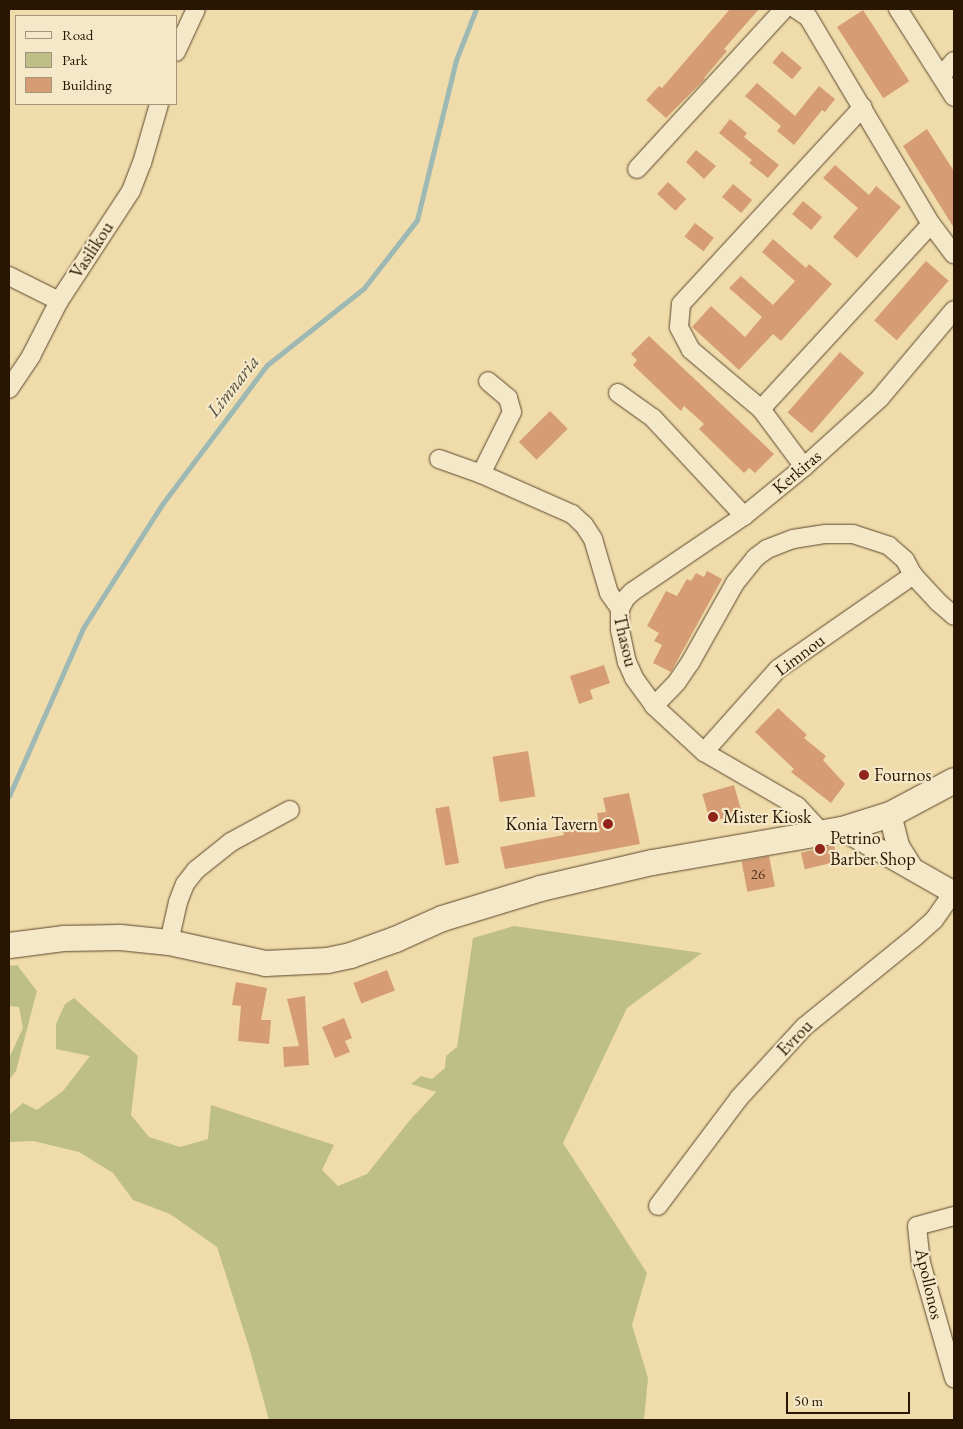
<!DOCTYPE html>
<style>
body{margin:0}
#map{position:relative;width:963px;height:1429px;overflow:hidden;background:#f0dcab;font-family:"EB Garamond",serif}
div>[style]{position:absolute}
.green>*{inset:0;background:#bdbf86}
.stream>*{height:5px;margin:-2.5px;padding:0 2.5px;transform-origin:2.5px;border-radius:2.5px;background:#9eb9b4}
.building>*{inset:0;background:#d69d75;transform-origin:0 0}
.roads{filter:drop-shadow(0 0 1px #5c472c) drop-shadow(0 0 1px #5c472c)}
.minor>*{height:18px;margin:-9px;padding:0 9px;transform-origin:9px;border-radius:9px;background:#f5e8c8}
.tertiary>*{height:22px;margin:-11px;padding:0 11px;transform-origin:11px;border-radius:11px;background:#f5e8c8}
.secondary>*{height:25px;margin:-12.5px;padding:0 12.5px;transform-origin:12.5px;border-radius:12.5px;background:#f5e8c8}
.dots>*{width:14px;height:14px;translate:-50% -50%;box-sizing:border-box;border:2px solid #f5e8c8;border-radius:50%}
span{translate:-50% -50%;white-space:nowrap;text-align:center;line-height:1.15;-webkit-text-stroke:4.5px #f5e8c8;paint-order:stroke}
.number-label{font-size:15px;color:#55371f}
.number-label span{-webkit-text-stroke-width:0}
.street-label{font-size:18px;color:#2a1502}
.poi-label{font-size:18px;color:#2a1502}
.left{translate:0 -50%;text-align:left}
.right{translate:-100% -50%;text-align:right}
.water-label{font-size:19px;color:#534e40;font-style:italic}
.frame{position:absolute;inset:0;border:10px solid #2a1502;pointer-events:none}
.legend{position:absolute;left:15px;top:15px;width:162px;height:90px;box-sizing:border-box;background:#f5e8c8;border:1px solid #a49479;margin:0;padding:6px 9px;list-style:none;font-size:15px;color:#2a1502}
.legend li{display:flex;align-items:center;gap:10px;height:25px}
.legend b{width:25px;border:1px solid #a49479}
.scale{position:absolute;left:786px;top:1392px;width:124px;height:22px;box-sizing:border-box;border:2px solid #2a1502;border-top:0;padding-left:6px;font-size:15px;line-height:18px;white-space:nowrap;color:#2a1502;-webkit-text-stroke:4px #f5e8c8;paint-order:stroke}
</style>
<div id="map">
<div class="green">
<div style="clip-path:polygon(514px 926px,702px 953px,627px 1008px,563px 1143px,647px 1273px,632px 1325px,648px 1378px,644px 1420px,269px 1420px,249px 1347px,217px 1247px,170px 1214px,133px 1200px,113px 1173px,79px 1152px,33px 1141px,9px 1142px,9px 1115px,23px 1103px,37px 1110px,63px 1091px,90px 1056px,56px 1049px,56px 1024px,65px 1004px,74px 998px,138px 1056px,131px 1115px,149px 1137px,180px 1147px,208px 1139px,211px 1105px,334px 1145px,322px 1170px,338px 1186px,367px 1174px,410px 1120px,436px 1092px,411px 1084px,421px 1076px,432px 1079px,445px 1068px,446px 1056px,457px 1047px,473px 938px)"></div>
<div style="clip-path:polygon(17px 965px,37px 991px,16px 1071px,9px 1080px,9px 1058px,23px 1028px,19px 1007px,9px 1006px,9px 966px)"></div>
</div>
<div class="stream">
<div style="left:9px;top:796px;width:184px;rotate:-66.2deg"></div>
<div style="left:83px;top:628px;width:148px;rotate:-57.4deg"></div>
<div style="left:163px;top:503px;width:173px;rotate:-53deg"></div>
<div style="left:267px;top:365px;width:124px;rotate:-38.4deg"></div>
<div style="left:364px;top:288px;width:86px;rotate:-52.1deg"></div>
<div style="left:417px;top:220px;width:165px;rotate:-76.3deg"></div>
<div style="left:456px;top:60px;width:55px;rotate:-68.6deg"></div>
</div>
<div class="building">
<div style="clip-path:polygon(730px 9px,759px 9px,724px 49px,727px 51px,704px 78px,705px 79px,666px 118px,646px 100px,659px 86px,662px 88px)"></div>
<div style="left:863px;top:10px;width:85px;height:31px;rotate:57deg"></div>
<div style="left:782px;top:51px;width:26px;height:15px;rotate:40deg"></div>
<div style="clip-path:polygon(757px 83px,795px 116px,819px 86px,835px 99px,825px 112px,822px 110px,794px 145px,777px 131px,781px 126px,745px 96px)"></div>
<div style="clip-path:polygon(730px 119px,747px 133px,744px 137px,779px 165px,768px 178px,749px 163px,752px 160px,719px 133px)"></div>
<div style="clip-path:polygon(927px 129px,954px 171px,954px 228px,903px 146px)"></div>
<div style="clip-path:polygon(696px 150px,716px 166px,704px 179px,686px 162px)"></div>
<div style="clip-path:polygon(835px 165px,869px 195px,876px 186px,901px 207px,857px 258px,833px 237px,858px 208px,823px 178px)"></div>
<div style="left:668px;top:182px;width:25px;height:16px;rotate:43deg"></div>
<div style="left:733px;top:184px;width:25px;height:17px;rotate:40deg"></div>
<div style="left:803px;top:201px;width:25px;height:17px;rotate:40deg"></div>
<div style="left:695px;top:223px;width:24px;height:17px;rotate:38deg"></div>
<div style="clip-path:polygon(773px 239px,806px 268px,809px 264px,832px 284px,781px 341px,773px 334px,739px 370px,692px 327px,711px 306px,745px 337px,762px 317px,729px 288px,741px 276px,773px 305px,795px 281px,762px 252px)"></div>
<div style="left:926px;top:261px;width:30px;height:79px;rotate:41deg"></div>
<div style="clip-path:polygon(649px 336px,774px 454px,755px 473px,749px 468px,744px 473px,699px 429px,704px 424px,684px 406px,681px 411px,633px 365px,637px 360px,631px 354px)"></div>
<div style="left:840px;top:352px;width:32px;height:80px;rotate:41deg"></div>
<div style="left:550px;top:411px;width:25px;height:44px;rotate:45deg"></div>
<div style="clip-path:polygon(707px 571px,722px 579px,671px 672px,653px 663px,662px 645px,654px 641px,659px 633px,647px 626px,666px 591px,677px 596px,687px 579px,691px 581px,696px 573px,704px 577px)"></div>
<div style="clip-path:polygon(604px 665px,610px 683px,590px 690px,593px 699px,579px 704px,570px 676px)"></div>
<div style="clip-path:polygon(778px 708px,807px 735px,804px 738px,826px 756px,823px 760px,845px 784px,831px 803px,791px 772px,794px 769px,755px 732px)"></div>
<div style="left:528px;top:751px;width:46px;height:36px;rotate:81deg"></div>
<div style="left:734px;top:785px;width:29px;height:33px;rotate:74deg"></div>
<div style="clip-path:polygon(629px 793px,640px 844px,505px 869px,500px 847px,564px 835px,562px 828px,598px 821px,597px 813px,606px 812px,603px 798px)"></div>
<div style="left:449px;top:806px;width:58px;height:14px;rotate:80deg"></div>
<div style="left:834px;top:845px;width:17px;height:34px;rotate:77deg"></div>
<div style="left:769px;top:856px;width:31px;height:28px;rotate:79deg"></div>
<div style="left:387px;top:970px;width:22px;height:36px;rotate:69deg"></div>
<div style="clip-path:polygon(236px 982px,267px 988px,261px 1020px,271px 1020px,269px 1044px,238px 1041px,241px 1006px,232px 1005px)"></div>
<div style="clip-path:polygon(305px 996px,309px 1065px,284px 1067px,283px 1047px,299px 1046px,287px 999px)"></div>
<div style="clip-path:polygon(344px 1018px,352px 1038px,345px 1041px,350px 1052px,335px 1058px,322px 1027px)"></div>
</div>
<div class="roads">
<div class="minor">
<div style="left:796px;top:9px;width:14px;rotate:34deg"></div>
<div style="left:808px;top:17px;width:241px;rotate:59.3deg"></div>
<div style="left:931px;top:224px;width:38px;rotate:53deg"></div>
<div style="left:898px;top:9px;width:104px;rotate:57.5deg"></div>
<div style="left:176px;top:52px;width:47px;rotate:-65.1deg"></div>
<div style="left:941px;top:76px;width:20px;rotate:-49deg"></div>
<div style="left:637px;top:169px;width:217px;rotate:-47.4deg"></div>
<div style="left:9px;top:276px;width:56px;rotate:26.6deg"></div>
<div style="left:9px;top:389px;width:40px;rotate:-56deg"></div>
<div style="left:31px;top:356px;width:62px;rotate:-63deg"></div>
<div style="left:59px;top:301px;width:131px;rotate:-56.8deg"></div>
<div style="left:131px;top:191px;width:30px;rotate:-69deg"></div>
<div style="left:142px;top:163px;width:61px;rotate:-73.9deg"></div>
<div style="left:618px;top:393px;width:43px;rotate:35.5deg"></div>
<div style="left:653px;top:418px;width:134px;rotate:47.1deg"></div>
<div style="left:761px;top:409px;width:251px;rotate:-47.4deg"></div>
<div style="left:439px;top:459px;width:42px;rotate:19.3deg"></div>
<div style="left:479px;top:473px;width:102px;rotate:23.8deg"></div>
<div style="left:572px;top:514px;width:16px;rotate:43deg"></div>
<div style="left:584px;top:525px;width:17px;rotate:57deg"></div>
<div style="left:593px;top:539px;width:56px;rotate:73.5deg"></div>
<div style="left:609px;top:593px;width:19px;rotate:55deg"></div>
<div style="left:620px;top:609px;width:21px;rotate:90deg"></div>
<div style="left:620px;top:630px;width:33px;rotate:78deg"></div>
<div style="left:627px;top:662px;width:17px;rotate:66deg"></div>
<div style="left:634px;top:678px;width:34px;rotate:54deg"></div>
<div style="left:654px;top:706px;width:68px;rotate:42.6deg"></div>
<div style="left:704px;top:752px;width:108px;rotate:30.1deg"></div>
<div style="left:797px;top:806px;width:37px;rotate:47deg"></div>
<div style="left:804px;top:467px;width:72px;rotate:-126.6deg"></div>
<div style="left:761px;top:409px;width:92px;rotate:-139.9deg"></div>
<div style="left:691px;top:350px;width:26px;rotate:-118deg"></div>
<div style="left:679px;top:327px;width:23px;rotate:-85deg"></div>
<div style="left:681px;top:304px;width:268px;rotate:-47.3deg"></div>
<div style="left:481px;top:474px;width:69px;rotate:-63.4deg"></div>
<div style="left:512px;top:412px;width:15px;rotate:-106deg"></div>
<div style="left:508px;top:398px;width:26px;rotate:-140deg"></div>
<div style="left:620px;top:609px;width:11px;rotate:-63deg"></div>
<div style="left:625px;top:599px;width:10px;rotate:-45deg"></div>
<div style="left:632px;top:592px;width:135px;rotate:-34.2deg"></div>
<div style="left:744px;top:516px;width:77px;rotate:-39.2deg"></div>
<div style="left:804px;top:467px;width:103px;rotate:-42.2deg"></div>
<div style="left:880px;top:398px;width:115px;rotate:-49.9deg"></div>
<div style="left:654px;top:706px;width:33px;rotate:-46deg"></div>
<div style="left:677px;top:682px;width:23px;rotate:-56deg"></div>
<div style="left:690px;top:663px;width:92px;rotate:-60.6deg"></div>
<div style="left:735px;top:583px;width:32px;rotate:-51deg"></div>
<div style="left:755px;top:558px;width:15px;rotate:-37deg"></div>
<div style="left:767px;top:549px;width:28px;rotate:-21deg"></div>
<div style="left:793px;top:539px;width:33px;rotate:-9deg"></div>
<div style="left:826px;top:534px;width:27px"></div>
<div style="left:853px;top:534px;width:38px;rotate:18deg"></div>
<div style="left:889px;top:546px;width:21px;rotate:41deg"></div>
<div style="left:905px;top:560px;width:17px;rotate:62deg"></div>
<div style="left:913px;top:575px;width:37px;rotate:47deg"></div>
<div style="left:938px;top:602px;width:21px;rotate:41deg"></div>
<div style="left:704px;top:752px;width:111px;rotate:-48.3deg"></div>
<div style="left:778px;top:669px;width:165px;rotate:-34.8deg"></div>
<div style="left:169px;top:942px;width:41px;rotate:-77.3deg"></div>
<div style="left:178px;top:902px;width:19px;rotate:-69deg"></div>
<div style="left:185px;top:884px;width:18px;rotate:-52deg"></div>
<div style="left:196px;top:870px;width:45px;rotate:-38.7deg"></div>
<div style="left:231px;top:842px;width:67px;rotate:-28.5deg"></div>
<div style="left:658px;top:1206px;width:135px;rotate:-53.1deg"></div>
<div style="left:739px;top:1098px;width:96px;rotate:-47.5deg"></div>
<div style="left:804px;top:1027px;width:144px;rotate:-39.1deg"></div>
<div style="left:916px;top:936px;width:24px;rotate:-42deg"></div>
<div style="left:934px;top:920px;width:33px;rotate:-55deg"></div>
<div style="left:954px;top:1216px;width:38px;rotate:165deg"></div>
<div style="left:917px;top:1226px;width:37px;rotate:84deg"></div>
<div style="left:921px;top:1263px;width:120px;rotate:74deg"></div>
</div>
<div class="tertiary">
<div style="left:890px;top:814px;width:33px;rotate:76deg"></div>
<div style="left:898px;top:846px;width:26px;rotate:58deg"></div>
<div style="left:842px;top:829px;width:129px;rotate:29.7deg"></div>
</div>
<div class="secondary">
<div style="left:9px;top:945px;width:54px;rotate:-7.4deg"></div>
<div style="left:63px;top:938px;width:57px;rotate:-1deg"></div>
<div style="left:120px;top:937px;width:49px;rotate:5.8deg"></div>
<div style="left:169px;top:942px;width:98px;rotate:12.3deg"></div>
<div style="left:265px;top:963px;width:62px;rotate:-2.8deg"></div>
<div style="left:327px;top:960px;width:24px;rotate:-12deg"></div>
<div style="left:350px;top:955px;width:48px;rotate:-19.6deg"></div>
<div style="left:395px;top:939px;width:51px;rotate:-24.1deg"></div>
<div style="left:442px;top:918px;width:102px;rotate:-17deg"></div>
<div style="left:540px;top:888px;width:115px;rotate:-13.1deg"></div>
<div style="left:652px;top:862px;width:193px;rotate:-9.9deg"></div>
<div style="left:842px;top:829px;width:50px;rotate:-17.4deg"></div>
<div style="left:890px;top:814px;width:72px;rotate:-28deg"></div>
</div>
</div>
<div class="dots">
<div style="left:864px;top:775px;background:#8f2418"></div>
<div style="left:713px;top:817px;background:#8f2418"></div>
<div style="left:608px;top:824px;background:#8f2418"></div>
<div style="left:820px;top:849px;background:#8f2418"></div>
</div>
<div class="number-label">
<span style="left:758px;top:874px">26</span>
</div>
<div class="street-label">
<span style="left:92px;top:250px;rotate:-57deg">Vasilikou</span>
<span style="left:797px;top:472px;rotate:-40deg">Kerkiras</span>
<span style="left:625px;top:641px;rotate:77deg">Thasou</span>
<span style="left:800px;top:655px;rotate:-37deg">Limnou</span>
<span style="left:795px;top:1038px;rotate:-46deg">Evrou</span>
<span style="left:929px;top:1284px;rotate:77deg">Apollonos</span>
</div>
<div class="poi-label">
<span class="left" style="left:874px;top:775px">Fournos</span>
<span class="left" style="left:723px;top:817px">Mister Kiosk</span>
<span class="right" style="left:598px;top:824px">Konia Tavern</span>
<span class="left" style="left:830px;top:849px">Petrino<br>Barber Shop</span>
</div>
<div class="water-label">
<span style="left:233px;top:386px;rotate:-52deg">Limnaria</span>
</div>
<div class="frame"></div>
<ul class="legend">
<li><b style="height:6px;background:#f5e8c8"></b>Road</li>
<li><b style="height:14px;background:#bdbf86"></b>Park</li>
<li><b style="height:14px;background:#d69d75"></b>Building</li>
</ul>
<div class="scale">50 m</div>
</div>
